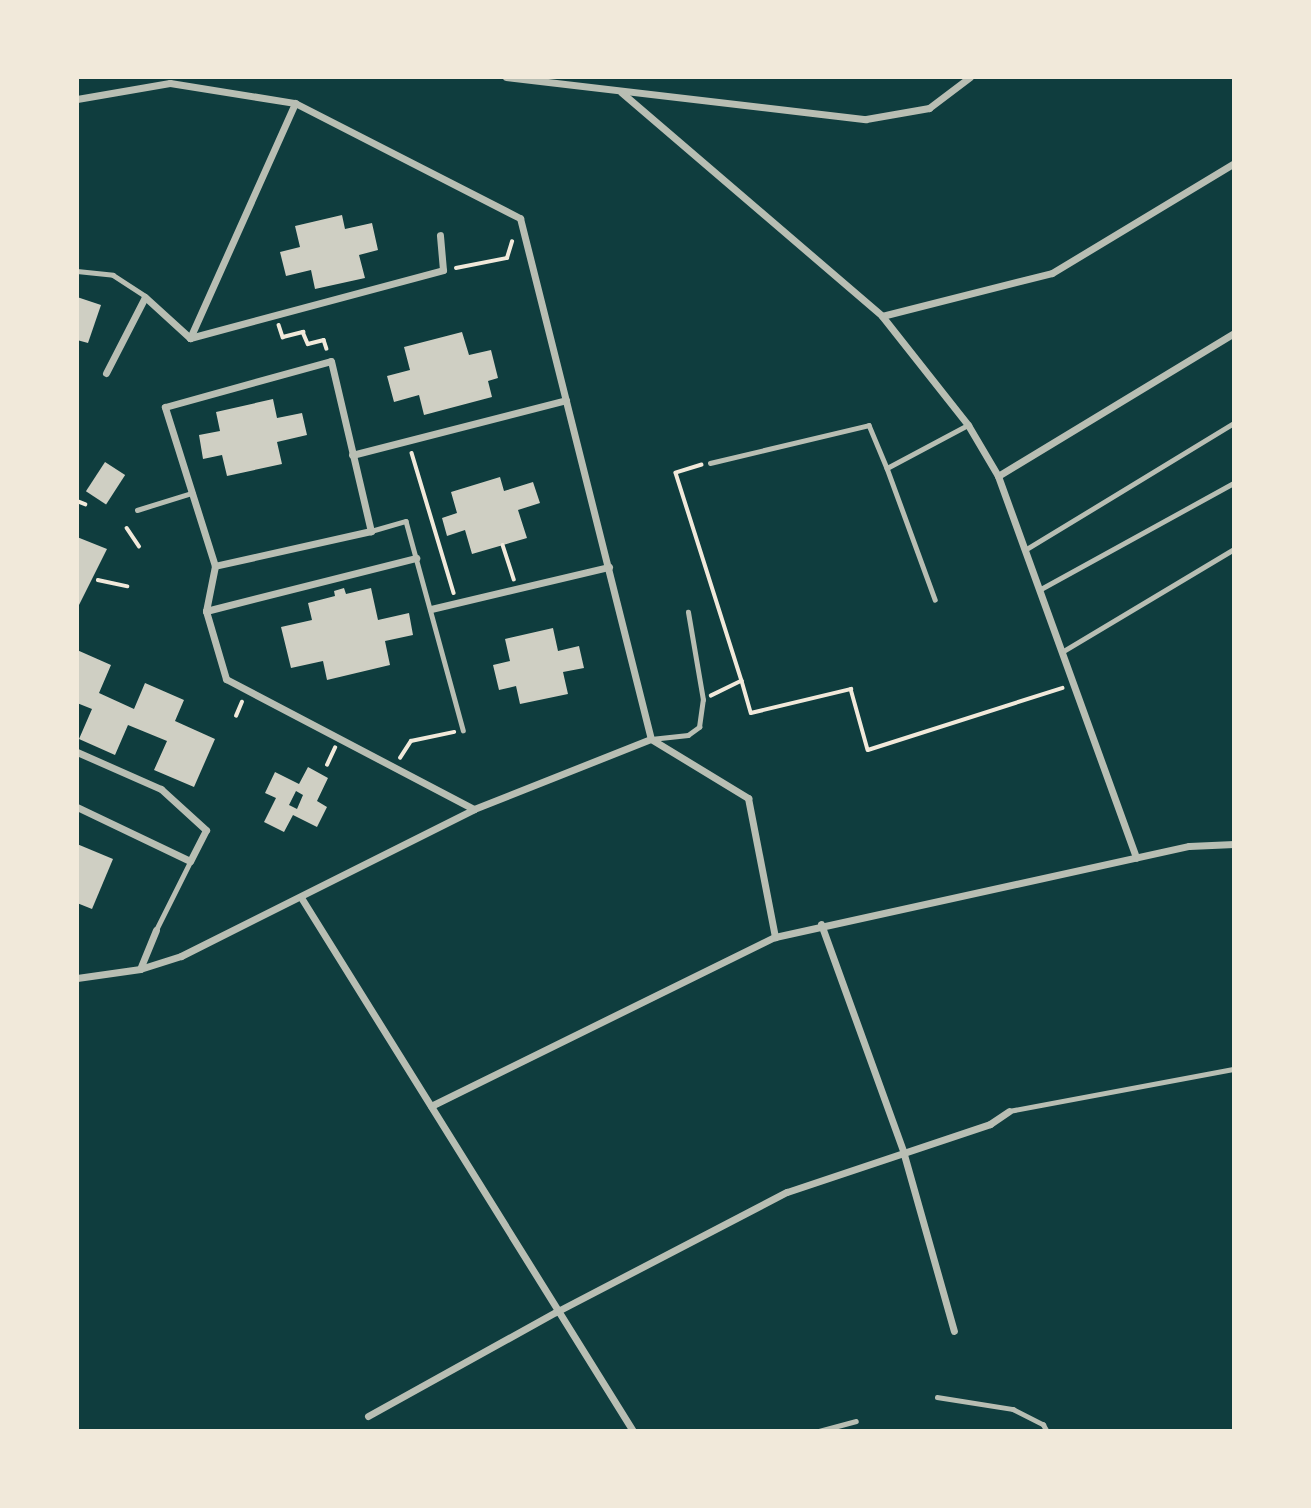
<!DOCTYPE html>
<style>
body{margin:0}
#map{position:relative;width:1311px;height:1508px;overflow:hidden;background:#0f3d3e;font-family:Inter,sans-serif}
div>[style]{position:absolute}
.building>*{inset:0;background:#cfcfc3;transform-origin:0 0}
.path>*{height:3.5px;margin:-1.75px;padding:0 1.75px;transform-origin:1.75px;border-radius:1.75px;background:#f1e9da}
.service>*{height:4.5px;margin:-2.25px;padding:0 2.25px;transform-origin:2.25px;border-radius:2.25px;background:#b8beb3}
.minor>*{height:7px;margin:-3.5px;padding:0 3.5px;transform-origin:3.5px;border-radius:3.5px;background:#b8beb3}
span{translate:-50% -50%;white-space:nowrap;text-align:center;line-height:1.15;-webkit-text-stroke:5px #f1e9da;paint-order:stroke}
.frame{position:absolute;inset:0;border:79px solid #f1e9da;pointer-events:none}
</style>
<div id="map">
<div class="building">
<div style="clip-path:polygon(342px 215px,345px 229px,372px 223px,378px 250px,359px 255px,365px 278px,315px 289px,311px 270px,286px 276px,280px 252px,300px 247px,295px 226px)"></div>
<div style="clip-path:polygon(77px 297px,101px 305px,88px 343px,77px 340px)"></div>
<div style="clip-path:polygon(462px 332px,469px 355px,491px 350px,498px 378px,488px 381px,492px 397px,424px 415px,419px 395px,394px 402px,387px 376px,410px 370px,404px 347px)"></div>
<div style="clip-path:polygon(273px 399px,277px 418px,302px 413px,307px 435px,277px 442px,282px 464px,227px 476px,222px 455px,203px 459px,199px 435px,220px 431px,216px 412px)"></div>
<div style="left:105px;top:462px;width:24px;height:35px;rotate:33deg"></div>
<div style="clip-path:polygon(500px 477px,504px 491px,533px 482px,540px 503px,518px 510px,527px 538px,472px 554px,465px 530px,447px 536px,442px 518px,457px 513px,451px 492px)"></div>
<div style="clip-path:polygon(77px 537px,107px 549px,77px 609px)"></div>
<div style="clip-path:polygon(344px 588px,346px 594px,371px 588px,378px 620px,409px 613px,413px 635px,385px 641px,390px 665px,327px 680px,323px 661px,291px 668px,281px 627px,312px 620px,308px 603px,335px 596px,334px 591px)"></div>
<div style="clip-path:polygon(553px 628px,558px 651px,579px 646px,584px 668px,563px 672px,568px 694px,520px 704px,516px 686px,499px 690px,493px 665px,510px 661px,505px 639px)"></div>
<div style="clip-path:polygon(77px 650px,111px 665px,99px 693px,134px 709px,145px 683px,184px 700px,175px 721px,215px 739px,194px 787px,154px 770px,167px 741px,128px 725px,115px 755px,79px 739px,92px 709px,77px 703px)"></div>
<div style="clip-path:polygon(evenodd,308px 767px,328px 778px,317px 801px,327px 807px,317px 827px,293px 815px,284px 832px,264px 822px,276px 798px,265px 793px,275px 772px,299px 784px,308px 767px,296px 791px,303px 795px,297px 809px,289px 805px,296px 791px)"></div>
<div style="clip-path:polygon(77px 844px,113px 859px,92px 909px,77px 903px)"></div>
</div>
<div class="path">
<div style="left:456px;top:268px;width:52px;rotate:-11.1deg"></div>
<div style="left:507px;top:258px;width:17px;rotate:-73deg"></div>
<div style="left:279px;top:325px;width:13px;rotate:72deg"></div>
<div style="left:283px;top:337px;width:21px;rotate:-14deg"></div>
<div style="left:303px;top:332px;width:13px;rotate:67deg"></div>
<div style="left:308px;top:344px;width:16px;rotate:-14deg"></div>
<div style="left:324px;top:340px;width:9px;rotate:72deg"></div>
<div style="left:412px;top:453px;width:146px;rotate:73.3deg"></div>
<div style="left:702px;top:465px;width:27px;rotate:163deg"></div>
<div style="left:676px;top:473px;width:218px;rotate:72.4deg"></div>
<div style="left:742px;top:681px;width:34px;rotate:154deg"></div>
<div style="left:77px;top:501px;width:9px;rotate:21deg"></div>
<div style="left:127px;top:528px;width:22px;rotate:56deg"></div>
<div style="left:503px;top:545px;width:36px;rotate:72deg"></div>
<div style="left:98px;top:580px;width:30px;rotate:12deg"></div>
<div style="left:742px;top:681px;width:33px;rotate:74deg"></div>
<div style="left:751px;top:713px;width:103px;rotate:-13.5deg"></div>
<div style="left:851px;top:689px;width:63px;rotate:74.4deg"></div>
<div style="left:868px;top:750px;width:204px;rotate:-17.7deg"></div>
<div style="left:236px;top:716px;width:15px;rotate:-67deg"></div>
<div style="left:400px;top:758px;width:20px;rotate:-57deg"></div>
<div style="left:411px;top:741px;width:44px;rotate:-11.8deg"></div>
<div style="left:327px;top:765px;width:19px;rotate:-65deg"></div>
</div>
<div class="service">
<div style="left:77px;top:271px;width:36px;rotate:6deg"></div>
<div style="left:113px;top:275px;width:38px;rotate:33deg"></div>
<div style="left:710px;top:463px;width:163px;rotate:-13.4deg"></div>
<div style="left:869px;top:425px;width:47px;rotate:67.3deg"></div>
<div style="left:887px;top:468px;width:92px;rotate:-28deg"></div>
<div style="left:887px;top:468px;width:140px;rotate:69.9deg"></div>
<div style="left:137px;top:510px;width:58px;rotate:-17.2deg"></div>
<div style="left:371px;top:531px;width:36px;rotate:-16deg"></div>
<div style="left:406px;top:521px;width:217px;rotate:74.7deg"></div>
<div style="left:1025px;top:550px;width:245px;rotate:-31.3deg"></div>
<div style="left:1039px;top:590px;width:222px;rotate:-28.8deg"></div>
<div style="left:1062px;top:652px;width:200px;rotate:-30.9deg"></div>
<div style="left:651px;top:739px;width:37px;rotate:-6deg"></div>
<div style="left:688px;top:735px;width:14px;rotate:-36deg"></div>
<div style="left:699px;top:727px;width:27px;rotate:-82deg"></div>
<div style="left:703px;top:700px;width:89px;rotate:-99.7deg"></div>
<div style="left:156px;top:930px;width:76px;rotate:-63.4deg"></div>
<div style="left:1009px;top:1111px;width:229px;rotate:-10.6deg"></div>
<div style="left:937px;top:1397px;width:77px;rotate:9deg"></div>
<div style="left:1013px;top:1409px;width:34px;rotate:27deg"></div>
<div style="left:1043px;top:1424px;width:8px;rotate:60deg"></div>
<div style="left:819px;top:1431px;width:38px;rotate:-15deg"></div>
</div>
<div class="minor">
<div style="left:506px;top:77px;width:362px;rotate:6.7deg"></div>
<div style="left:866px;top:119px;width:64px;rotate:-9.9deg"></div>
<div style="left:929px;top:108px;width:51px;rotate:-37.1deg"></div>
<div style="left:621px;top:92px;width:344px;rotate:40.6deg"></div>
<div style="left:882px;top:316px;width:139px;rotate:51.7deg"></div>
<div style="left:968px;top:425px;width:59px;rotate:59.5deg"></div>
<div style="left:998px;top:476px;width:406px;rotate:70.1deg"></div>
<div style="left:77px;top:99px;width:94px;rotate:-9.8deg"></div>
<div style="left:170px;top:83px;width:127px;rotate:9.1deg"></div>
<div style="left:295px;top:103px;width:253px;rotate:27.1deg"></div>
<div style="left:520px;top:218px;width:537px;rotate:75.89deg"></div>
<div style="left:882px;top:316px;width:175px;rotate:-14.2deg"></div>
<div style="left:1052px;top:273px;width:213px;rotate:-31.1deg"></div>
<div style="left:190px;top:338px;width:262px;rotate:-15deg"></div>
<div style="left:443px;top:270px;width:35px;rotate:-95deg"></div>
<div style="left:106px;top:373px;width:85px;rotate:-62.8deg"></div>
<div style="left:145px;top:297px;width:61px;rotate:42.3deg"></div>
<div style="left:190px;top:338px;width:257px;rotate:-65.9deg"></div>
<div style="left:352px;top:455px;width:221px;rotate:-14.4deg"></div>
<div style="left:998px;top:476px;width:276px;rotate:-31.2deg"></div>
<div style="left:215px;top:566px;width:167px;rotate:-107.5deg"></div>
<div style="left:165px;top:407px;width:172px;rotate:-15.5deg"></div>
<div style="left:331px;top:361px;width:175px;rotate:76.8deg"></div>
<div style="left:371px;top:531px;width:160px;rotate:167.4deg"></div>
<div style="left:215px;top:566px;width:46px;rotate:101.3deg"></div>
<div style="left:206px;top:611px;width:71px;rotate:73.6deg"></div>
<div style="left:226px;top:679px;width:280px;rotate:27.7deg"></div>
<div style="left:431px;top:609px;width:183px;rotate:-13.3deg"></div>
<div style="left:206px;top:611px;width:217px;rotate:-14.2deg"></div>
<div style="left:651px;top:739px;width:114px;rotate:31.3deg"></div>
<div style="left:748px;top:798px;width:142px;rotate:79deg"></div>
<div style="left:77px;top:752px;width:92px;rotate:23.8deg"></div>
<div style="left:161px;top:789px;width:61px;rotate:42.3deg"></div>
<div style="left:206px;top:830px;width:35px;rotate:117deg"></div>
<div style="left:190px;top:861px;width:125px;rotate:-154.5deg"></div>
<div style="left:302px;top:899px;width:627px;rotate:58.11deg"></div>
<div style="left:821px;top:924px;width:241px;rotate:70.1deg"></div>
<div style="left:903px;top:1151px;width:187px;rotate:74.2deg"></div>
<div style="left:140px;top:969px;width:42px;rotate:-67.7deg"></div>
<div style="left:77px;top:978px;width:64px;rotate:-8.1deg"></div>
<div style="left:140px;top:969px;width:43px;rotate:-17.6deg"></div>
<div style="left:181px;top:956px;width:328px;rotate:-26.6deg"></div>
<div style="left:474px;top:809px;width:190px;rotate:-21.6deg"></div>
<div style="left:431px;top:1106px;width:383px;rotate:-26.2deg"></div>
<div style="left:775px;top:937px;width:424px;rotate:-12.4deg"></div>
<div style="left:1189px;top:846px;width:45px;rotate:-2.5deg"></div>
<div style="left:368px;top:1416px;width:215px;rotate:-29deg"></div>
<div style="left:556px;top:1312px;width:260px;rotate:-27.5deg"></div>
<div style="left:787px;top:1192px;width:214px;rotate:-18.5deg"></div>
<div style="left:990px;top:1124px;width:23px;rotate:-34deg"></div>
</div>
<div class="frame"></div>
</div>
